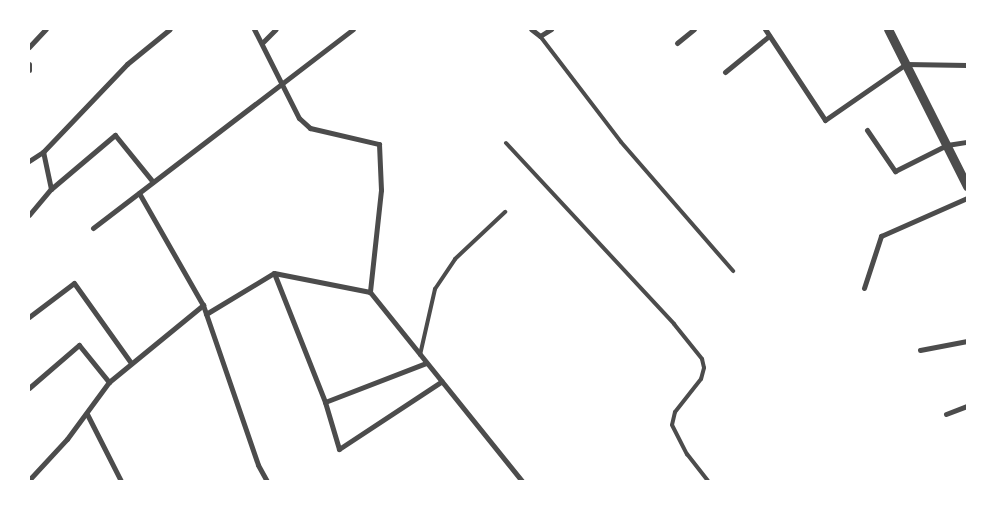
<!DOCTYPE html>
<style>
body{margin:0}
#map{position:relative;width:996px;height:510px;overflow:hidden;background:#fff;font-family:"IBM Plex Serif",serif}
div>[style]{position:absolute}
.service>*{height:4px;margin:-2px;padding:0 2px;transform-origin:2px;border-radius:2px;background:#4c4c4c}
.minor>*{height:5px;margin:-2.5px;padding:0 2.5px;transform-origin:2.5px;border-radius:2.5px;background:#4c4c4c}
.tertiary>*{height:9px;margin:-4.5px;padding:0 4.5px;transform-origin:4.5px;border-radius:4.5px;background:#4c4c4c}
span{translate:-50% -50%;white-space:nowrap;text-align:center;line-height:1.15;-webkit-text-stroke:4.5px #fff;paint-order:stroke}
.frame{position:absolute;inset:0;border:30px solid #fff;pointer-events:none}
</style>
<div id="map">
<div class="service">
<div style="left:540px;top:36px;width:133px;rotate:52.6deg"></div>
<div style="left:621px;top:142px;width:171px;rotate:49deg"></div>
<div style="left:506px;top:143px;width:247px;rotate:47.1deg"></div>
<div style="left:674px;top:324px;width:45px;rotate:51.3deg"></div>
<div style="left:702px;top:359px;width:9px;rotate:77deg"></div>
<div style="left:704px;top:368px;width:11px;rotate:105deg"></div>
<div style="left:701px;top:379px;width:42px;rotate:128.2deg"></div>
<div style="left:675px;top:412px;width:13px;rotate:103deg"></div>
<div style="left:672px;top:425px;width:33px;rotate:63deg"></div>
<div style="left:687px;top:454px;width:34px;rotate:52deg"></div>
<div style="left:420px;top:355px;width:68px;rotate:-77.2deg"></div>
<div style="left:435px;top:289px;width:36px;rotate:-56deg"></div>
<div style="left:455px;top:259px;width:69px;rotate:-43.2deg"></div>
</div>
<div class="minor">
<div style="left:254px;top:29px;width:100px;rotate:63.2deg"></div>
<div style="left:299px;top:118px;width:15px;rotate:42deg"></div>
<div style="left:310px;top:128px;width:71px;rotate:13.1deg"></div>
<div style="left:379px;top:144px;width:46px;rotate:87.5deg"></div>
<div style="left:381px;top:190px;width:103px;rotate:96.2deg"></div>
<div style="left:531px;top:29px;width:11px;rotate:38deg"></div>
<div style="left:540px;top:36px;width:13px;rotate:-32deg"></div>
<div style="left:765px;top:29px;width:109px;rotate:56.6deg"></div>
<div style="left:825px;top:120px;width:98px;rotate:-34.7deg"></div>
<div style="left:906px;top:64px;width:61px;rotate:0.9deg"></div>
<div style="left:263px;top:42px;width:18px;rotate:-45deg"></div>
<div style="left:677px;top:43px;width:22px;rotate:-39deg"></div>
<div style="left:29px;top:47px;width:25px;rotate:-47deg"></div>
<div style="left:29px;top:64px;width:6px;rotate:90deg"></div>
<div style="left:725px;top:72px;width:57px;rotate:-39.3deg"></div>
<div style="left:867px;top:130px;width:50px;rotate:55.7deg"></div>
<div style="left:895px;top:171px;width:58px;rotate:-26.6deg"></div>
<div style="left:947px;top:145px;width:20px;rotate:-9deg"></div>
<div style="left:29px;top:161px;width:17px;rotate:-33deg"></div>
<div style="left:51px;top:189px;width:84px;rotate:-40.2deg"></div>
<div style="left:115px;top:135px;width:60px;rotate:51deg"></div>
<div style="left:139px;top:193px;width:129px;rotate:60.3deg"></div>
<div style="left:203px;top:305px;width:169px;rotate:71deg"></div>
<div style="left:258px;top:465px;width:18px;rotate:61deg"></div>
<div style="left:29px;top:215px;width:34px;rotate:-50deg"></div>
<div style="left:51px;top:189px;width:38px;rotate:-102deg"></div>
<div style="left:43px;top:152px;width:122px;rotate:-46.3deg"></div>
<div style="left:127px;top:64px;width:55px;rotate:-39.1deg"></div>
<div style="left:93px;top:228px;width:327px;rotate:-37.4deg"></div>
<div style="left:274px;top:273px;width:139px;rotate:68.4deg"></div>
<div style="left:325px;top:402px;width:108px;rotate:-21.1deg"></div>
<div style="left:864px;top:288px;width:55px;rotate:-71.9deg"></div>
<div style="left:881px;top:236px;width:94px;rotate:-23.8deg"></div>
<div style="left:206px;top:314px;width:79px;rotate:-31.1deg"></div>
<div style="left:274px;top:273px;width:98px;rotate:11.2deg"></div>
<div style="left:370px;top:292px;width:243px;rotate:51.2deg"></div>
<div style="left:29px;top:317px;width:56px;rotate:-37.1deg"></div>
<div style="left:74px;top:283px;width:98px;rotate:54.5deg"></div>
<div style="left:920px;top:350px;width:48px;rotate:-10.8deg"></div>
<div style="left:29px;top:388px;width:66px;rotate:-40.7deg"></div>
<div style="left:79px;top:345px;width:48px;rotate:51deg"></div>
<div style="left:325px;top:402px;width:49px;rotate:73.4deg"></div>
<div style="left:339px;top:449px;width:123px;rotate:-33.4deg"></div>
<div style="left:87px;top:414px;width:75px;rotate:63.1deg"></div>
<div style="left:946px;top:414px;width:22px;rotate:-21deg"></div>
<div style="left:29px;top:480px;width:56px;rotate:-47.2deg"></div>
<div style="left:67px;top:439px;width:71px;rotate:-53.6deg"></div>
<div style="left:109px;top:382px;width:122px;rotate:-39.3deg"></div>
</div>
<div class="tertiary">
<div style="left:888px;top:29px;width:176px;rotate:63.3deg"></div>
</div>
<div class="frame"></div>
</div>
